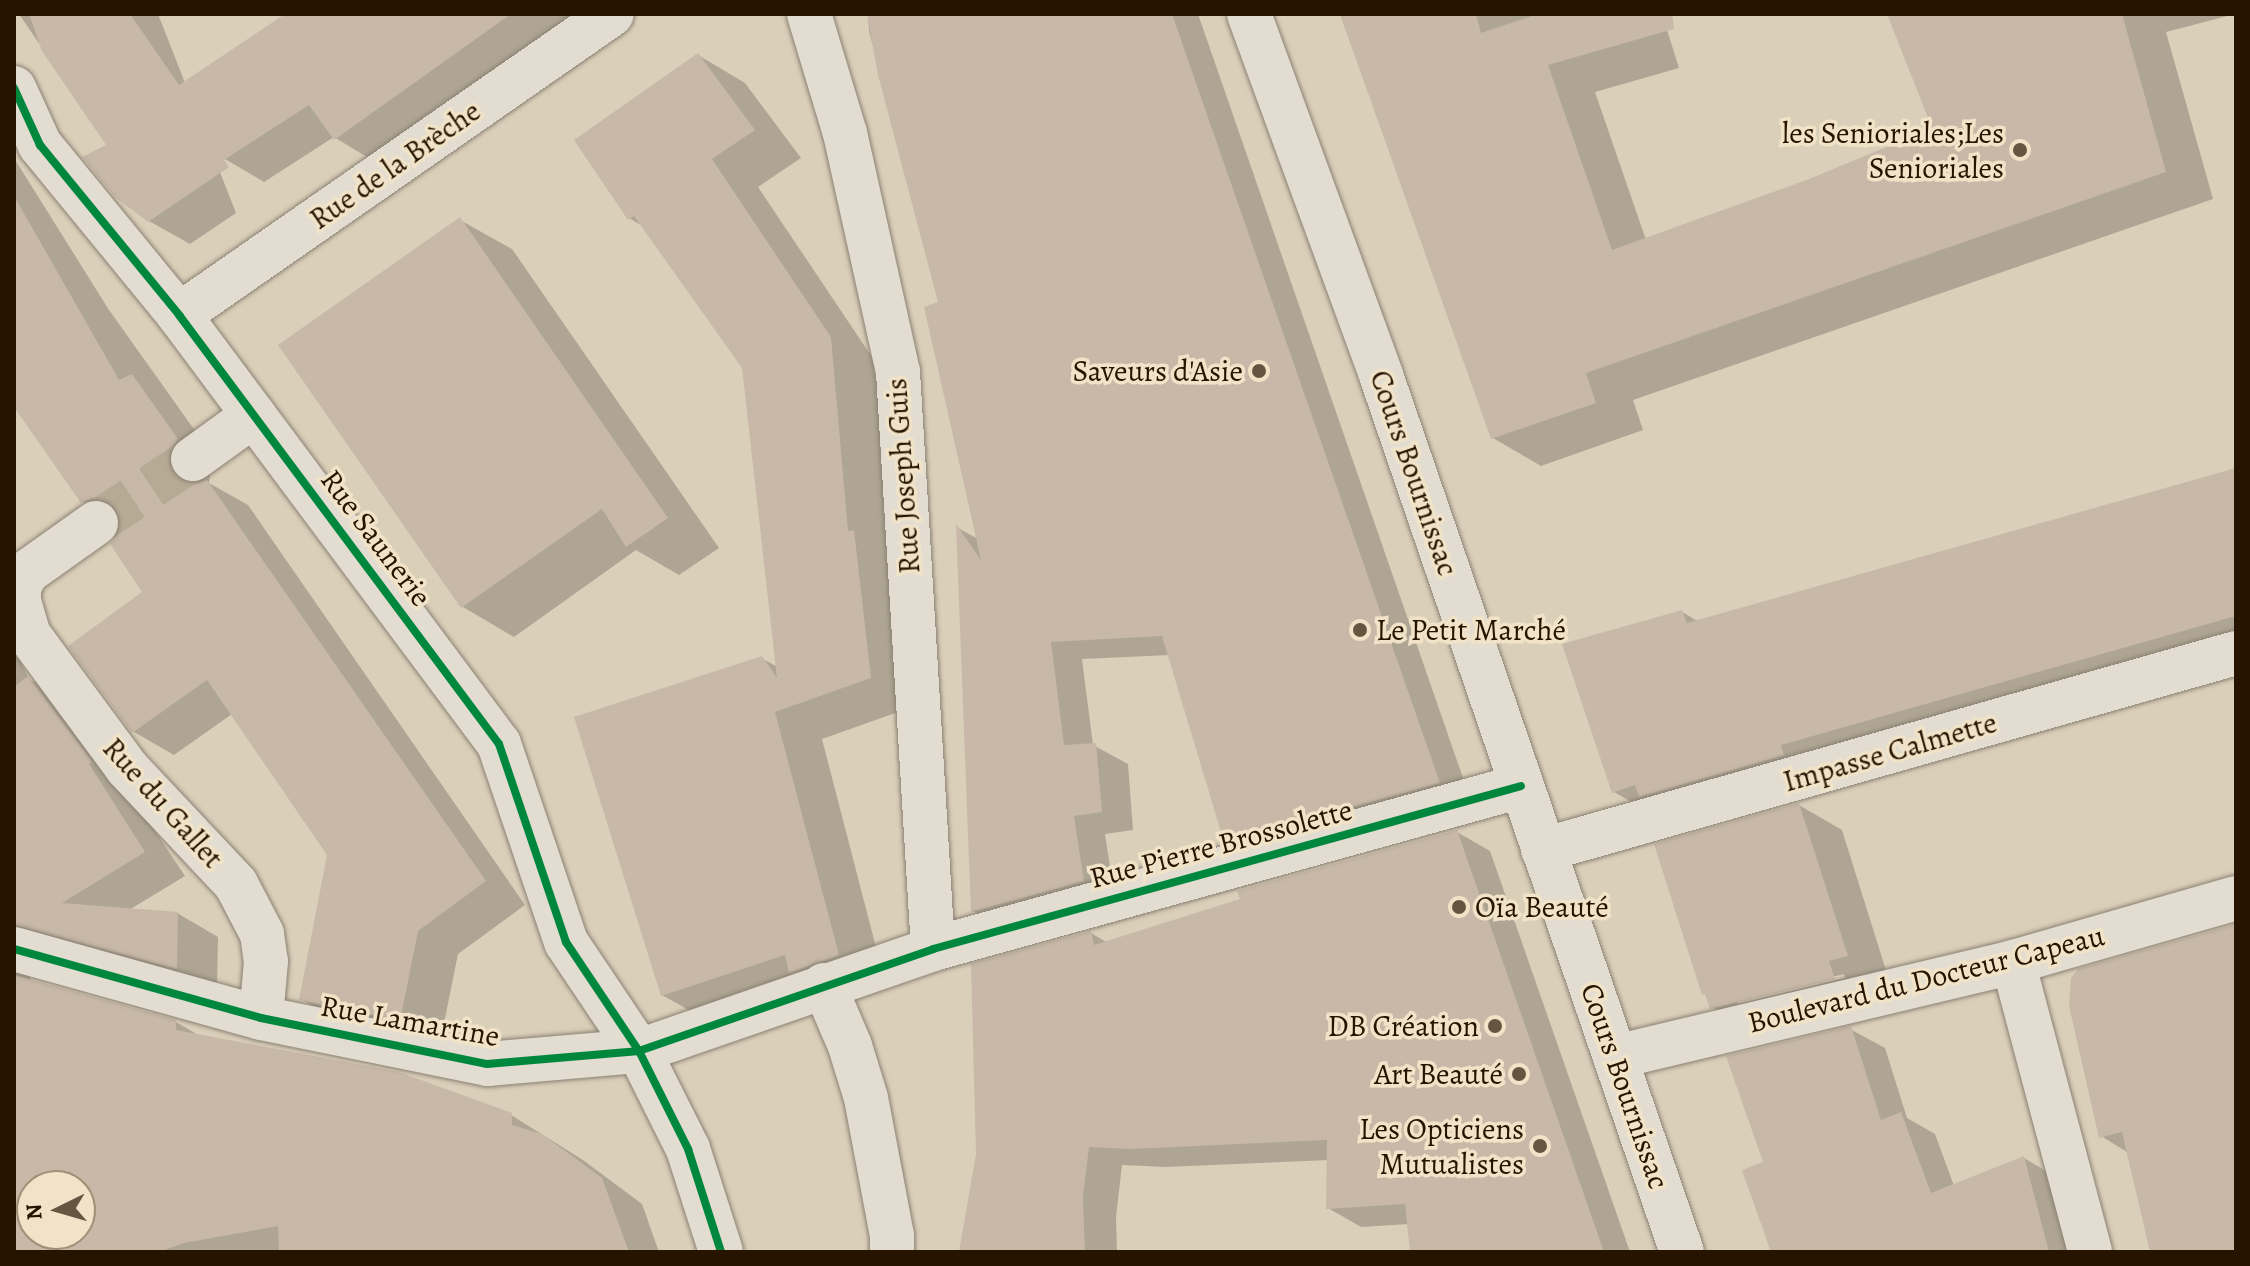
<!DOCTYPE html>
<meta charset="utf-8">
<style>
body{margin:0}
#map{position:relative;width:2250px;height:1266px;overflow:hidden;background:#dacfb9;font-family:Alegreya,serif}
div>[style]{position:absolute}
.shadow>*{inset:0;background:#0003}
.building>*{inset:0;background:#c8b8a8}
.minor-tunnel>*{height:44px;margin-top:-22px;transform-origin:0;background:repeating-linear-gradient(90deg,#b6aa94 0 44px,transparent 0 66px)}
.roads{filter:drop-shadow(0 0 2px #8a8173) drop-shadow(0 0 2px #8a8173)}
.minor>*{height:44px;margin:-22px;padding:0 22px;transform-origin:22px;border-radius:22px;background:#e2dcd1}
.cycleway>*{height:8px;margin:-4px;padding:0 4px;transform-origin:4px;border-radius:4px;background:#00873e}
.dots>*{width:22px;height:22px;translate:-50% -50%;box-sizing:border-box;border:4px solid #f0e3c8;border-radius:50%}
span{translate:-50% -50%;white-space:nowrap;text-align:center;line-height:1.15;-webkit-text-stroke:7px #f0e3c8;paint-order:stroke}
.poi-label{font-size:30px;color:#271400}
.right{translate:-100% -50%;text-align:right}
.left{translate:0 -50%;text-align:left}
.street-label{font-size:30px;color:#271400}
.frame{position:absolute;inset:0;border:16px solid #271400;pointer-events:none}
.north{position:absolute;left:16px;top:1170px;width:80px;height:80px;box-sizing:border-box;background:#f0e3c8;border:2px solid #a09078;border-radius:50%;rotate:265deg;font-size:22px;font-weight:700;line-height:32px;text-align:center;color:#271400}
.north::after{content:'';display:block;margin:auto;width:28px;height:36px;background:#665541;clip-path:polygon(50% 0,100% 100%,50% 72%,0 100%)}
</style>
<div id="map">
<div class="shadow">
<div style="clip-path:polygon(19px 14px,158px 14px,236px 213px,190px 244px,149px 221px,109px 146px)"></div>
<div style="clip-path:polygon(289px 14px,583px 14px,375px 162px,334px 137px,264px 182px,225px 159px)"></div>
<div style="clip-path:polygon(868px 14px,1198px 14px,1471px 801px,1258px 860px,1225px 841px,1170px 655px,1082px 659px,1093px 745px,1128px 764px,1133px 830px,1105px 834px,1115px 899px,1005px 930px,973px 911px,958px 528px,978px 539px,941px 304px,869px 31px)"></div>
<div style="clip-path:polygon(1340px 14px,1662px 14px,1679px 68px,1595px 92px,1646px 240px,1810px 181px,1934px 129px,1889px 14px,2235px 14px,2166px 32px,2213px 199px,1633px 400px,1643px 430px,1541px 466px,1493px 438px)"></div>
<div style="clip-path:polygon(698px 55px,745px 83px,801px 158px,758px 187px,878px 366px,918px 705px,822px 739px,885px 982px,710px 1022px,662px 995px,761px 658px,778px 667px,744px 367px,644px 227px,629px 218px)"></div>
<div style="clip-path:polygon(14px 158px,109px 310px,218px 463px,210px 473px,209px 483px,248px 505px,525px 905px,458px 954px,440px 1043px,342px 1023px,301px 999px,329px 854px,232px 714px,174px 755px,134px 732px,181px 639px,120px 535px,122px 524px,83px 501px,14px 404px)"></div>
<div style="clip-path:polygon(460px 220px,512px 249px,719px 548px,679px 575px,636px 550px,514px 637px,463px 607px)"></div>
<div style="clip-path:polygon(2236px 470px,2236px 658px,1663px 820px,1614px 792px,1682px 612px,1699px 622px)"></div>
<div style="clip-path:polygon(evenodd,14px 648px,29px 679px,69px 702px,185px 876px,129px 910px,177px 913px,218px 937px,217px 990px,30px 967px,30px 982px,176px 1022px,200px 1036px,511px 1115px,583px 1160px,642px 1204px,659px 1252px,14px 1252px,14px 648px,32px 1186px,80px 1186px,80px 1234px,32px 1234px,32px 1186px)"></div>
<div style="clip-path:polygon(evenodd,1799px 805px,1842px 830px,1889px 980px,1755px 1032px,1712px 1007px,1704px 993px,1799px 805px,1844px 974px,1845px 978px,1738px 1004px,1738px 1000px,1844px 974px)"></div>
<div style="clip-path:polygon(1457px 832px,1490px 851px,1630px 1252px,1412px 1252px,1409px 1224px,1361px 1227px,1328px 1208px,1329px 1160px,1166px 1167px,1122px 1165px,1116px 1217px,1117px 1252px,965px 1252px,1091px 933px,1108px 943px)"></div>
<div style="clip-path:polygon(2236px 927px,2236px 1252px,2152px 1252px,2127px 1152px,2101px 1136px)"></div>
<div style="clip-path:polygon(1850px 1029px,1885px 1048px,1907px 1118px,1935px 1134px,1954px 1186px,2024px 1158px,2058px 1178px,2077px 1252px,1775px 1252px,1765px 1164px)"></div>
</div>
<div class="building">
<div style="clip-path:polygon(29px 14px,130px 14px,179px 85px,285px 14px,511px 14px,334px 140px,309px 105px,224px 160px,229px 167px,148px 222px,115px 197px,82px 157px,106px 145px,42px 51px)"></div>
<div style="clip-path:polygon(867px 14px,1172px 14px,1440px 783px,1224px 842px,1162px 636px,1051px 642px,1064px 745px,1096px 743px,1102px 812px,1074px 816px,1084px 881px,971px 912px,956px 524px,981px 560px,924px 307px,938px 302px,878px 75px)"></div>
<div style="clip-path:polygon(1340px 14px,1476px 14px,1481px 33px,1538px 14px,1672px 14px,1674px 29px,1548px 65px,1612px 250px,1809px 179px,1932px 128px,1887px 14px,2122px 14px,2166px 172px,1586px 373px,1596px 403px,1491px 439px)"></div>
<div style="clip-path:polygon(698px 53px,755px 130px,712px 159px,831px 337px,848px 531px,854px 530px,871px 678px,775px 712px,839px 955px,789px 973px,785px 955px,661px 996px,574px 717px,762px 656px,777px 678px,742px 368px,634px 216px,628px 220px,574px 140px)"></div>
<div style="clip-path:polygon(14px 196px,119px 380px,132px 374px,178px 439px,170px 450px,168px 462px,172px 473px,184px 482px,196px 484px,207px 480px,486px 881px,418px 931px,400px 1021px,299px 1000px,327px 855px,207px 680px,132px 733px,68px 646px,142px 592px,110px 544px,119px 533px,121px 520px,117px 509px,106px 500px,93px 498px,81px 503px,14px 407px)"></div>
<div style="clip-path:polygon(460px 217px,668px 518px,626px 547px,602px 509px,461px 608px,278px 345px)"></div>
<div style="clip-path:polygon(2236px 468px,2236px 616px,1781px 745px,1784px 755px,1639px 797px,1635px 785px,1612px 793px,1562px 644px,1682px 610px,1687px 623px)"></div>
<div style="clip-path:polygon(28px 676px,92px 762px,89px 764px,145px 852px,62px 903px,178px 912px,177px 969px,14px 925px,14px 687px)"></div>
<div style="clip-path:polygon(1799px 803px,1848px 956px,1829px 961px,1835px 979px,1710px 1009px,1705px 994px,1702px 995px,1654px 844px)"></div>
<div style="clip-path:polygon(1457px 830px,1604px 1252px,1410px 1252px,1405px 1204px,1326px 1209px,1327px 1140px,1131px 1149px,1089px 1147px,1083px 1197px,1085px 1252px,959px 1252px,976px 1154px,971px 964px,1091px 931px,1094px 945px,1240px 899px,1237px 891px)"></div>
<div style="clip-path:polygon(2236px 924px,2236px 1252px,2150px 1252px,2122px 1132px,2099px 1138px,2069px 1006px,2071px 978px,2078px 969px)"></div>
<div style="clip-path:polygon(evenodd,14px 975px,176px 1020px,176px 1030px,399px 1072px,512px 1113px,512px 1125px,542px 1134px,602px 1178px,629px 1252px,279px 1252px,278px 1226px,184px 1243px,159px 1252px,14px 1252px,14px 975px,32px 1186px,80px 1186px,80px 1234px,32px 1234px,32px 1186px)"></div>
<div style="clip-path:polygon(1851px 1026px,1881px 1120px,1901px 1112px,1931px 1193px,2024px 1156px,2049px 1252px,1771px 1252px,1742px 1170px,1763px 1162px,1726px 1056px)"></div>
</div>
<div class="minor-tunnel">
<div style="left:96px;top:523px;width:116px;rotate:-33.4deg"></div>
</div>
<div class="roads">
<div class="minor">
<div style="left:809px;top:14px;width:124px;rotate:73.2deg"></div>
<div style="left:845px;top:133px;width:245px;rotate:77.5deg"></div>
<div style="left:898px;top:372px;width:578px;rotate:86.53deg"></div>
<div style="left:1249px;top:14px;width:384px;rotate:69.9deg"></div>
<div style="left:1381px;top:375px;width:927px;rotate:71.06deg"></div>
<div style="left:14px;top:88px;width:63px;rotate:65.5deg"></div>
<div style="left:40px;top:145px;width:220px;rotate:50.7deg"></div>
<div style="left:179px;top:315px;width:535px;rotate:53.28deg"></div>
<div style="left:499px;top:744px;width:209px;rotate:71.3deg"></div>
<div style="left:566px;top:942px;width:131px;rotate:56.2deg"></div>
<div style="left:639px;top:1051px;width:110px;rotate:63.4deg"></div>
<div style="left:688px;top:1149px;width:108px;rotate:72.2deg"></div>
<div style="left:179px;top:315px;width:527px;rotate:-34.81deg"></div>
<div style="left:193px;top:459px;width:75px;rotate:-35.8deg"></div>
<div style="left:96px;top:523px;width:85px;rotate:144.6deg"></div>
<div style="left:27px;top:572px;width:17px;rotate:118deg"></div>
<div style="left:19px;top:587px;width:14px;rotate:90deg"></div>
<div style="left:19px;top:601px;width:35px;rotate:74deg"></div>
<div style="left:29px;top:635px;width:165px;rotate:53.6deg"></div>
<div style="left:127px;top:768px;width:159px;rotate:46.8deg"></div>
<div style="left:236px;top:884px;width:56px;rotate:62.5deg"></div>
<div style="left:262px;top:934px;width:27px;rotate:82deg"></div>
<div style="left:266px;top:961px;width:57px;rotate:95deg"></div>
<div style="left:1543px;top:850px;width:720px;rotate:-15.87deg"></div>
<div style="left:14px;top:949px;width:256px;rotate:15.6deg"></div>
<div style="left:261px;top:1018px;width:231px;rotate:11.5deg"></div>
<div style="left:487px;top:1064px;width:153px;rotate:-4.9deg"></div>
<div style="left:639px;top:1051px;width:311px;rotate:-19.1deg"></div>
<div style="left:933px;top:949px;width:610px;rotate:-15.49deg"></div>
<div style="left:2013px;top:962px;width:300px;rotate:75.1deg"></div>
<div style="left:824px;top:985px;width:66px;rotate:66.9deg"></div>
<div style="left:850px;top:1046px;width:54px;rotate:72.9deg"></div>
<div style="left:866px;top:1098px;width:139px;rotate:79.3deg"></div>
<div style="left:892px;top:1235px;width:17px;rotate:90deg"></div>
<div style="left:1615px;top:1057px;width:409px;rotate:-13.4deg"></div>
<div style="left:2013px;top:962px;width:232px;rotate:-16deg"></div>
</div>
</div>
<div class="cycleway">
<div style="left:14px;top:88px;width:63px;rotate:65.5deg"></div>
<div style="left:40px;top:145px;width:220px;rotate:50.7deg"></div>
<div style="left:179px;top:315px;width:535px;rotate:53.28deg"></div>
<div style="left:499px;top:744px;width:209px;rotate:71.3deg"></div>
<div style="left:566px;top:942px;width:131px;rotate:56.2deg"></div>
<div style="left:639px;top:1051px;width:110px;rotate:63.4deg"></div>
<div style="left:688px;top:1149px;width:108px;rotate:72.2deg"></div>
<div style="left:14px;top:949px;width:256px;rotate:15.6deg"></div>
<div style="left:261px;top:1018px;width:231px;rotate:11.5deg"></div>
<div style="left:487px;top:1064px;width:153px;rotate:-4.9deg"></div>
<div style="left:639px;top:1051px;width:311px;rotate:-19.1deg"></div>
<div style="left:933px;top:949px;width:610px;rotate:-15.49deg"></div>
</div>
<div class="dots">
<div style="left:2020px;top:150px;background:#665541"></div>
<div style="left:1259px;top:371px;background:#665541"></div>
<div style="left:1360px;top:630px;background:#665541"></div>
<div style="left:1459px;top:907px;background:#665541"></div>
<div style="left:1495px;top:1026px;background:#665541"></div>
<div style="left:1519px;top:1074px;background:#665541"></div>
<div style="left:1540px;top:1146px;background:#665541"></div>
</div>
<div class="poi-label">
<span class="right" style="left:2004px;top:150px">les Senioriales;Les<br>Senioriales</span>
<span class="right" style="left:1243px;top:371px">Saveurs d'Asie</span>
<span class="left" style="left:1376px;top:630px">Le Petit Marché</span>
<span class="left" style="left:1475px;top:907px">Oïa Beauté</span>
<span class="right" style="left:1479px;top:1026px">DB Création</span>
<span class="right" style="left:1503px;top:1074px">Art Beauté</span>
<span class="right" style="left:1524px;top:1146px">Les Opticiens<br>Mutualistes</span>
</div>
<div class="street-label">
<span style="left:395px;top:165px;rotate:-35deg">Rue de la Brèche</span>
<span style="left:1414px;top:473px;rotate:71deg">Cours Bournissac</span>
<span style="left:903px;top:476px;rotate:-94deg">Rue Joseph Guis</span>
<span style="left:376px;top:538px;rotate:53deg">Rue Saunerie</span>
<span style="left:1890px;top:752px;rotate:-16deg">Impasse Calmette</span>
<span style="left:163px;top:803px;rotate:48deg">Rue du Gallet</span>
<span style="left:1221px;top:844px;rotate:-15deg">Rue Pierre Brossolette</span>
<span style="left:1926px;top:979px;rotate:-14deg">Boulevard du Docteur Capeau</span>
<span style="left:410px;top:1021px;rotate:10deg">Rue Lamartine</span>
<span style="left:1625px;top:1086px;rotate:71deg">Cours Bournissac</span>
</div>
<div class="frame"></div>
<div class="north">N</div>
</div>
